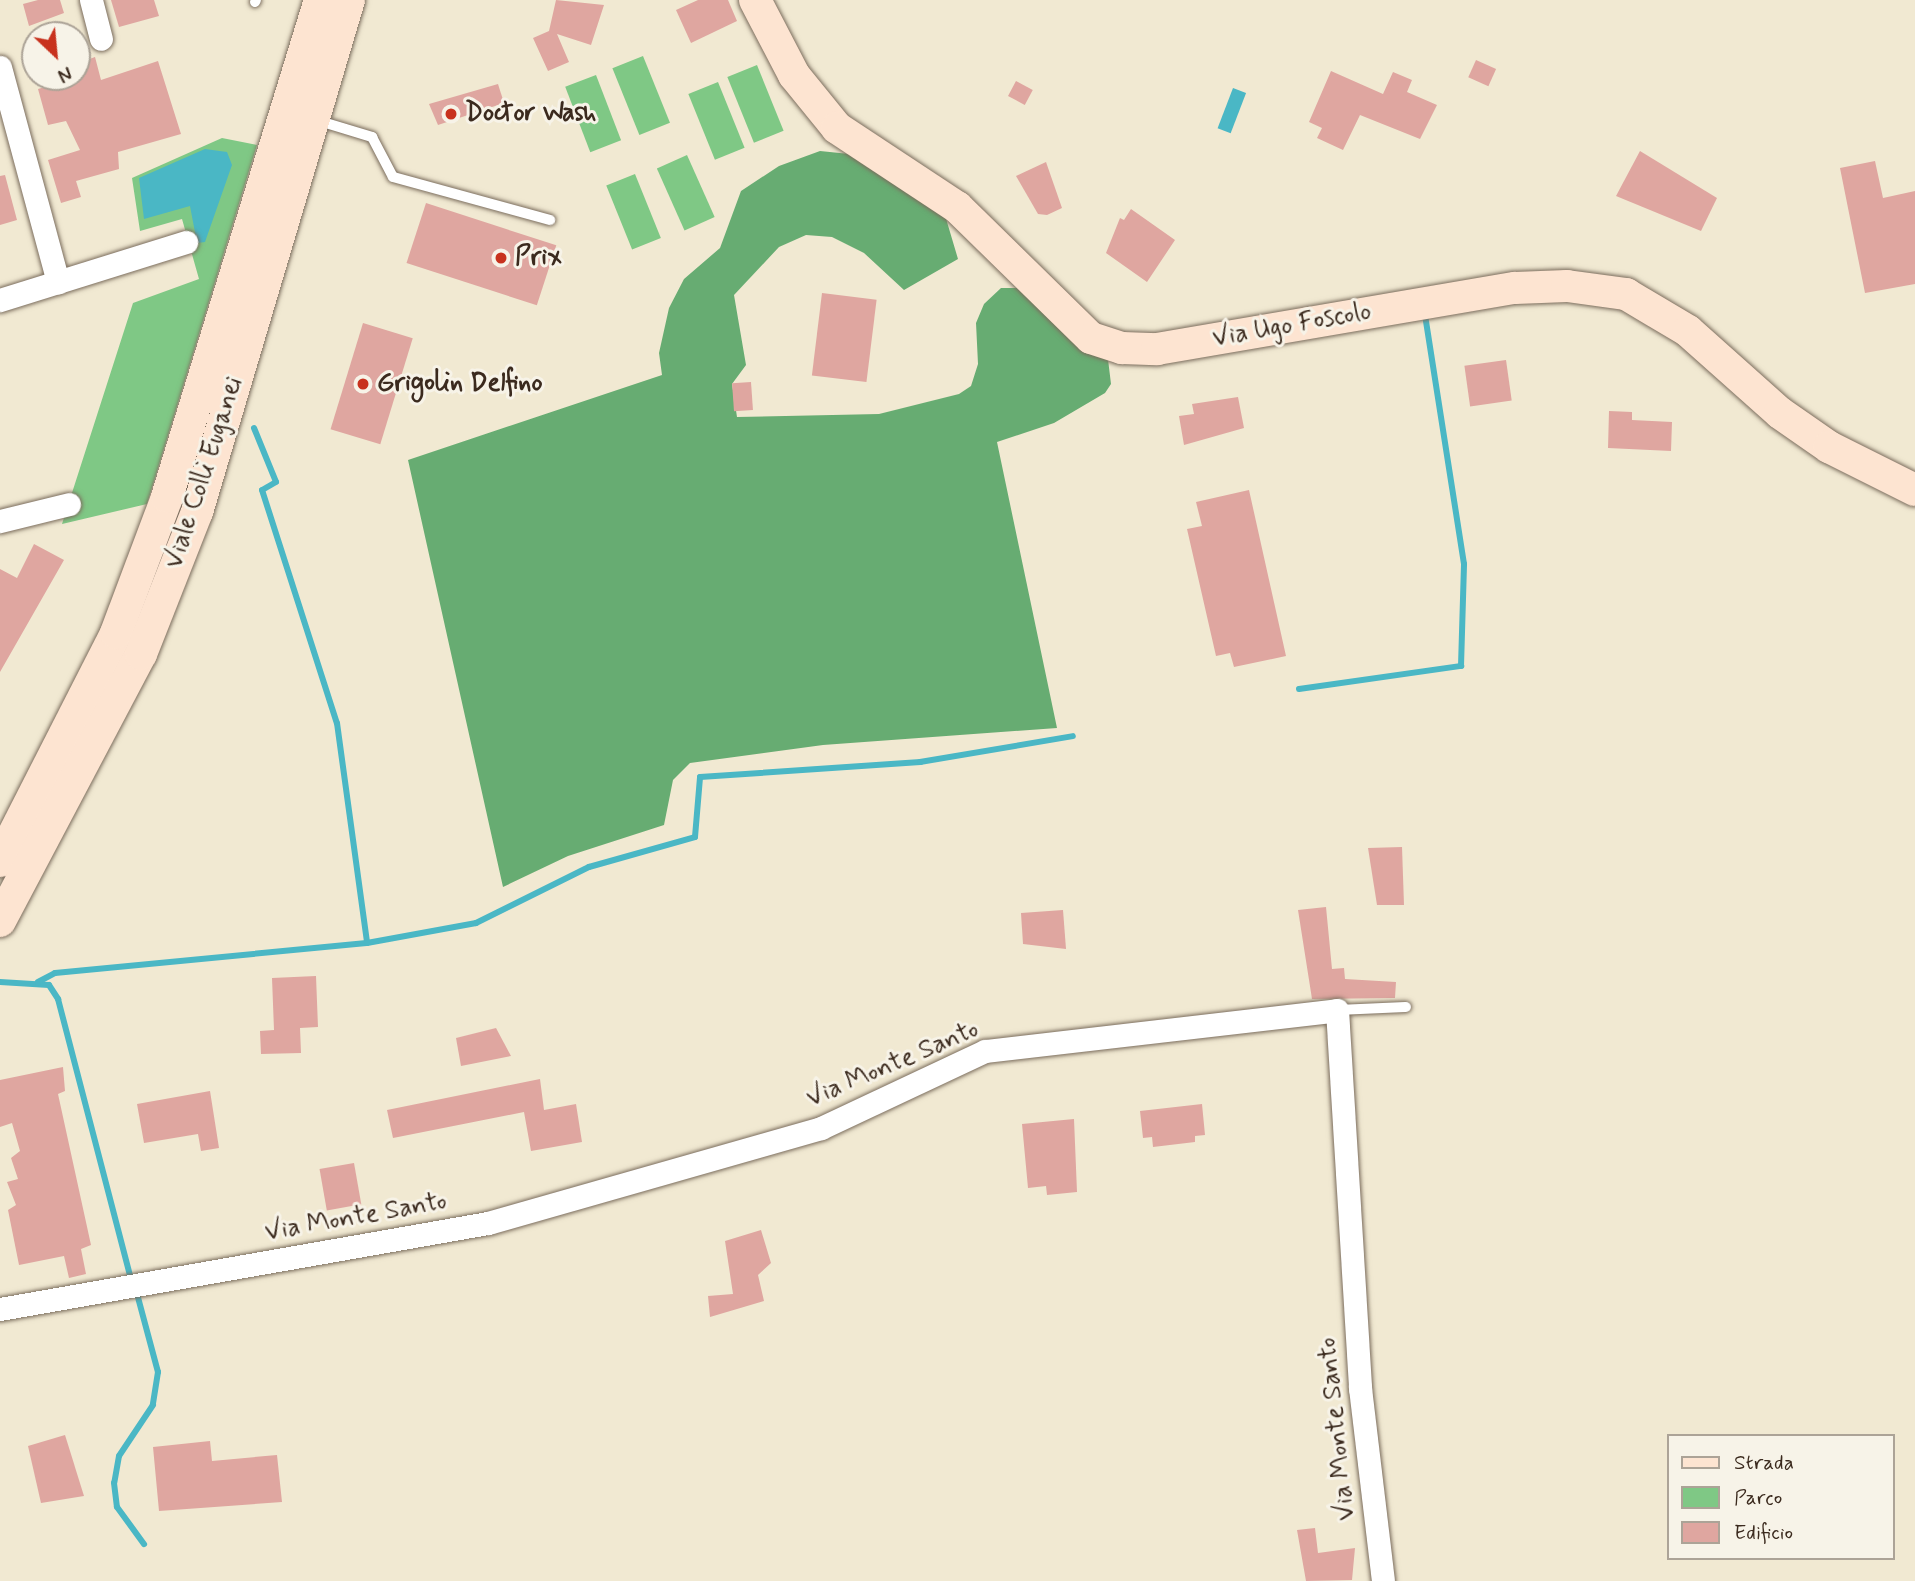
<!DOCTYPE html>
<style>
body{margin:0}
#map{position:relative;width:1915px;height:1581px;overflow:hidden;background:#f1e9d2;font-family:Mynerve,sans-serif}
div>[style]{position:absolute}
.green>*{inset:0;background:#7fc885;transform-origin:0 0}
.forest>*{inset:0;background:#67ac72}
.water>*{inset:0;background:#4ab7c5;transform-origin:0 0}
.stream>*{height:6px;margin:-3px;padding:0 3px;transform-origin:3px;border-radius:3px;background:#4ab7c5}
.building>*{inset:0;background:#dfa6a0;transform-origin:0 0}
.roads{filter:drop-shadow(0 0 2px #7b6d5d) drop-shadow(0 0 2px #7b6d5d)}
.lane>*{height:10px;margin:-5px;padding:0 5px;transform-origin:5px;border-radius:5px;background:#fff}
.street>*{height:23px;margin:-11.5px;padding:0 11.5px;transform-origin:11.5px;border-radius:11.5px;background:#fff}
.secondary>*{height:32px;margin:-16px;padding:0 16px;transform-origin:16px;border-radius:16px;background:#fde4d1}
.dots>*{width:19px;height:19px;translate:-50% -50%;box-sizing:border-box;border:4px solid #f7f3e8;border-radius:50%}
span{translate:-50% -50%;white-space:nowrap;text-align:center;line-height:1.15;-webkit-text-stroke:6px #f7f3e8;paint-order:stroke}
.poi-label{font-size:26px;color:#3b2a1e;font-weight:700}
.left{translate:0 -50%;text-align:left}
.street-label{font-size:26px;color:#3b2a1e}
.legend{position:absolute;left:1667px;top:1434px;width:228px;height:126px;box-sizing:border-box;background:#f7f3e8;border:2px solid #aca397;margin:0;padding:9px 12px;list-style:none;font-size:21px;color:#3b2a1e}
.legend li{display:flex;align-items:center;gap:14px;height:35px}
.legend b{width:35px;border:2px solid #aca397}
.north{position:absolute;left:21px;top:21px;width:70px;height:70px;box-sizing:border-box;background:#f7f3e8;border:2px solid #aca397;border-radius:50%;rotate:154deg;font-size:19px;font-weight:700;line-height:28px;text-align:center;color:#3b2a1e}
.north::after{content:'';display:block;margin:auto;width:24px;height:32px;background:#c8321e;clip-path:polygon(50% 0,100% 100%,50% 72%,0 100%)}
</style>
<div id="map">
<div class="green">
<div style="left:643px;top:56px;width:72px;height:33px;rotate:68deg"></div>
<div style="left:757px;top:65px;width:71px;height:32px;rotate:68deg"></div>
<div style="left:596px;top:75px;width:70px;height:33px;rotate:69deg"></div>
<div style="left:718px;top:82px;width:71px;height:32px;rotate:68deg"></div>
<div style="clip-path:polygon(222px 138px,257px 145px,147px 504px,62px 524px,133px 303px,199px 279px,182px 219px,140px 231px,132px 178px)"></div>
<div style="left:687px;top:155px;width:68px;height:33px;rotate:66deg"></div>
<div style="left:635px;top:174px;width:69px;height:31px;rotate:68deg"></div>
</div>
<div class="forest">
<div style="clip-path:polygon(820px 151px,859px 155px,942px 205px,958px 259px,904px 290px,864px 253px,832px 237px,806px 235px,779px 247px,734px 295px,746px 365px,732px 384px,737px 417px,879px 414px,959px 394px,971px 386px,978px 364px,976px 323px,984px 304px,1001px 288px,1019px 288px,1107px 351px,1111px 384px,1105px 393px,1054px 423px,997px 442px,1057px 728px,823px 745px,690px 763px,673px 780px,664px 825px,568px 856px,503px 887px,408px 460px,662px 375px,659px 353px,669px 308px,684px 279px,720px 248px,741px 191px,779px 166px)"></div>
</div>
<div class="water">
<div style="left:1233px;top:88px;width:14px;height:43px;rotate:21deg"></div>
<div style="clip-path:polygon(205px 149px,227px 152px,232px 165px,205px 242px,197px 243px,190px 206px,144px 219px,139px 178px)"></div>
</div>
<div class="stream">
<div style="left:254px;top:428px;width:58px;rotate:67.8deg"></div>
<div style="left:276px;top:482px;width:16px;rotate:150deg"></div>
<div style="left:262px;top:490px;width:245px;rotate:72.2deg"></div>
<div style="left:337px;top:723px;width:222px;rotate:82.2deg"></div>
<div style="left:1299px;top:689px;width:164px;rotate:-8.1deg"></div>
<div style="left:1461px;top:666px;width:102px;rotate:-88.3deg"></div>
<div style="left:1464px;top:564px;width:251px;rotate:-98.9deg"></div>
<div style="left:0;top:982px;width:49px;rotate:3.5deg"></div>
<div style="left:49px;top:985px;width:17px;rotate:57deg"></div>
<div style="left:58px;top:999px;width:290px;rotate:75.4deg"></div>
<div style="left:38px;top:982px;width:19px;rotate:-28deg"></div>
<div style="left:55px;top:973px;width:313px;rotate:-5.5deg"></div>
<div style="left:367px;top:943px;width:111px;rotate:-10.4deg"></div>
<div style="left:476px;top:923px;width:126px;rotate:-26.4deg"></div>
<div style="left:589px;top:867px;width:110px;rotate:-15.8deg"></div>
<div style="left:695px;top:837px;width:60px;rotate:-85.2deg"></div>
<div style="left:700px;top:777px;width:221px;rotate:-3.9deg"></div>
<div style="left:920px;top:762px;width:155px;rotate:-9.6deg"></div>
<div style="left:136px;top:1290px;width:85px;rotate:75deg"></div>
<div style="left:158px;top:1372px;width:33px;rotate:99deg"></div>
<div style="left:153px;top:1405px;width:61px;rotate:123.7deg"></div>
<div style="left:119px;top:1456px;width:27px;rotate:100deg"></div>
<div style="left:114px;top:1483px;width:24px;rotate:83deg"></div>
<div style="left:117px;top:1507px;width:46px;rotate:53.9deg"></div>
</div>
<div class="building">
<div style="clip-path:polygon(38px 0,60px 0,64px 13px,29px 26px,23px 4px)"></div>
<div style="clip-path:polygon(111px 0,154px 0,159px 16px,119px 27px)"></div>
<div style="clip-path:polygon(556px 0,604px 5px,591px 45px,557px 34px,569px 62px,548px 71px,533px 38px,549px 31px)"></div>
<div style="clip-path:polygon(698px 0,728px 0,737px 21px,691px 43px,676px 10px)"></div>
<div style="clip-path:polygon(95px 57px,101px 80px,158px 61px,181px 134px,118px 152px,119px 169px,76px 181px,81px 197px,61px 203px,48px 160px,80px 150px,66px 121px,48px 125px,38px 89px,85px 75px,81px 62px)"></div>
<div style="left:1476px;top:60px;width:22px;height:19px;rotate:24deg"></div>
<div style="clip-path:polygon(1331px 71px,1383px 94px,1393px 72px,1412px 80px,1407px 92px,1437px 105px,1420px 139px,1360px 115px,1343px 150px,1317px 138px,1322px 128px,1309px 122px)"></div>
<div style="left:1016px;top:81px;width:19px;height:17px;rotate:28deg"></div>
<div style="clip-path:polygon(498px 84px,504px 103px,438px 125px,429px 104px)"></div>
<div style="clip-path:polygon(1640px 151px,1717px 198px,1701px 231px,1616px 196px)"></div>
<div style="clip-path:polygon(1875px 161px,1883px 198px,1915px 191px,1915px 284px,1865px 293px,1840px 168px)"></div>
<div style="clip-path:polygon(1046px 162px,1062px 208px,1047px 215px,1038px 214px,1016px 176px)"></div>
<div style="clip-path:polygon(5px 175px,17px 220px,0 225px,0 176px)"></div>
<div style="left:426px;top:203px;width:137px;height:63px;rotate:18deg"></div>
<div style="clip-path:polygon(1131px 209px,1175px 240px,1147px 282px,1106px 253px,1120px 218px,1124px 220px)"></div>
<div style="left:822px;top:293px;width:55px;height:83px;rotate:7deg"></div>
<div style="left:363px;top:323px;width:52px;height:111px;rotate:17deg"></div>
<div style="left:1506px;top:360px;width:41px;height:42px;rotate:82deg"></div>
<div style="left:751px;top:382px;width:28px;height:19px;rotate:86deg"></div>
<div style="clip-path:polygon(1238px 397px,1244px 428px,1184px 445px,1179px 416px,1194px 414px,1192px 404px)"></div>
<div style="clip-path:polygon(1609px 411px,1632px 412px,1632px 420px,1672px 422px,1671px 451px,1608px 448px)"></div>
<div style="clip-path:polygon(1249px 490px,1286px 656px,1234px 667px,1230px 653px,1216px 656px,1187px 529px,1202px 526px,1196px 502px)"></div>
<div style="clip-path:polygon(34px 544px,64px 560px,0 672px,0 569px,17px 578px)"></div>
<div style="clip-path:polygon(1402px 847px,1404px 905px,1377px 905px,1368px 848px)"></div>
<div style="clip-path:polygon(1326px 907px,1332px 969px,1344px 968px,1345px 979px,1396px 982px,1395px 998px,1312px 999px,1298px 910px)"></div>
<div style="clip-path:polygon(1063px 910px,1066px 949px,1023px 944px,1021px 913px)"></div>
<div style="clip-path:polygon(316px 976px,318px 1027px,300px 1028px,301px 1053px,261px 1054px,260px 1031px,274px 1030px,272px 978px)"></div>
<div style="clip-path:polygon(496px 1028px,511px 1056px,461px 1066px,456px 1038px)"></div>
<div style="clip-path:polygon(63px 1067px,65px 1091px,58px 1094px,91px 1245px,81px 1249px,86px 1274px,69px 1278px,64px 1256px,19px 1265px,8px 1210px,16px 1205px,7px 1182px,18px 1179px,11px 1158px,20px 1151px,12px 1123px,0 1127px,0 1080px)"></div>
<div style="clip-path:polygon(540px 1079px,544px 1110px,576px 1104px,582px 1142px,531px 1151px,524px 1112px,393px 1138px,387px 1110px)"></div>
<div style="clip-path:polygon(210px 1091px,219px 1148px,201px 1151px,198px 1134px,144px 1143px,137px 1104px)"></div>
<div style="clip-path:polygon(1202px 1104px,1205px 1135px,1195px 1136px,1195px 1142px,1153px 1147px,1152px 1137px,1143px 1138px,1140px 1111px)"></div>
<div style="clip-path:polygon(1074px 1119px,1077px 1192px,1047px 1195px,1046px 1186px,1028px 1188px,1022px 1124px)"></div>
<div style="left:354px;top:1163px;width:42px;height:35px;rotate:80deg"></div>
<div style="clip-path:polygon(761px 1230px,771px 1263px,758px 1275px,764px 1301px,710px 1317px,708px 1296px,733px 1294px,725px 1241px)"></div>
<div style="clip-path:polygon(65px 1435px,84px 1496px,41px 1503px,28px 1446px)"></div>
<div style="clip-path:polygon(210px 1441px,212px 1461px,277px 1455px,282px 1502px,159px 1511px,153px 1447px)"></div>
<div style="clip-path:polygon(1315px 1528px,1318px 1553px,1355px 1548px,1352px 1580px,1306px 1581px,1297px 1530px)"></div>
</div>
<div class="roads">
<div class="lane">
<div style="left:255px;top:2px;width:2px;rotate:-63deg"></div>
<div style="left:316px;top:120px;width:59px;rotate:16.9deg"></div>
<div style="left:372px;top:137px;width:45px;rotate:62.3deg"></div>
<div style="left:393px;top:177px;width:163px;rotate:15.3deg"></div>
<div style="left:1337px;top:1010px;width:69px;rotate:-2.5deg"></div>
</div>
<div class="street">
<div style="left:91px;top:0;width:40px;rotate:75.6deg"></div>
<div style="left:0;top:67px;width:223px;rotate:74.9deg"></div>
<div style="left:0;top:300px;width:195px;rotate:-17.3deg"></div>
<div style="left:0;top:521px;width:71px;rotate:-13.8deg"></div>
<div style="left:0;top:1309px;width:496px;rotate:-10deg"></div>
<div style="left:488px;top:1223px;width:346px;rotate:-15.9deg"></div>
<div style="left:821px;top:1128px;width:181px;rotate:-25.2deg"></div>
<div style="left:985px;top:1051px;width:354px;rotate:-6.6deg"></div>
<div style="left:1337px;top:1010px;width:379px;rotate:86.5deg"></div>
<div style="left:1360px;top:1388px;width:194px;rotate:83.2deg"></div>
</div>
<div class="secondary">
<div style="left:755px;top:0;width:85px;rotate:62.5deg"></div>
<div style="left:794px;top:75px;width:68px;rotate:50.9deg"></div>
<div style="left:837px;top:128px;width:144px;rotate:33.4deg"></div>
<div style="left:957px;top:207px;width:187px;rotate:44.4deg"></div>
<div style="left:1091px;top:338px;width:33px;rotate:18deg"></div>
<div style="left:1122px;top:348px;width:35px;rotate:2deg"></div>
<div style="left:1157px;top:349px;width:363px;rotate:-9.7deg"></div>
<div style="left:1515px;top:288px;width:52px;rotate:-2.2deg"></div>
<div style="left:1567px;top:286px;width:60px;rotate:7.7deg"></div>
<div style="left:1626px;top:294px;width:72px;rotate:30.8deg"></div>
<div style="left:1688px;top:331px;width:123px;rotate:41.7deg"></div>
<div style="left:1780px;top:413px;width:60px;rotate:34.8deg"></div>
<div style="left:1829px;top:447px;width:96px;rotate:26.6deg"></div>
<div style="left:0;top:861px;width:256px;rotate:-63deg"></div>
<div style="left:116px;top:633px;width:145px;rotate:-69.4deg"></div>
<div style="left:167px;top:497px;width:520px;rotate:-72.89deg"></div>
<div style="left:0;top:921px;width:302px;rotate:-62.2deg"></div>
<div style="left:141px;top:654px;width:153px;rotate:-68.5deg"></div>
<div style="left:197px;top:512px;width:534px;rotate:-73.47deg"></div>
</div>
</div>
<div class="dots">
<div style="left:451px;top:114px;background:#c8321e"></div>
<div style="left:501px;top:258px;background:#c8321e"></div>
<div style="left:363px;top:384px;background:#c8321e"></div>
</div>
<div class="poi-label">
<span class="left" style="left:465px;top:114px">Doctor Wash</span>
<span class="left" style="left:515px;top:258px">Prix</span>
<span class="left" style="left:377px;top:384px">Grigolin Delfino</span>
</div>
<div class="street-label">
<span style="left:1292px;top:326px;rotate:-10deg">Via Ugo Foscolo</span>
<span style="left:205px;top:473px;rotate:-72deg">Viale Colli Euganei</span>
<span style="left:893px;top:1065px;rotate:-23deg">Via Monte Santo</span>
<span style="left:356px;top:1218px;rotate:-10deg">Via Monte Santo</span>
<span style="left:1338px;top:1429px;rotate:-96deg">Via Monte Santo</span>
</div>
<ul class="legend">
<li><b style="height:9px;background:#fde4d1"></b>Strada</li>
<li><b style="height:19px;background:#7fc885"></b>Parco</li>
<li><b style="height:19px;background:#dfa6a0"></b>Edificio</li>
</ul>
<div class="north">N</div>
</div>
